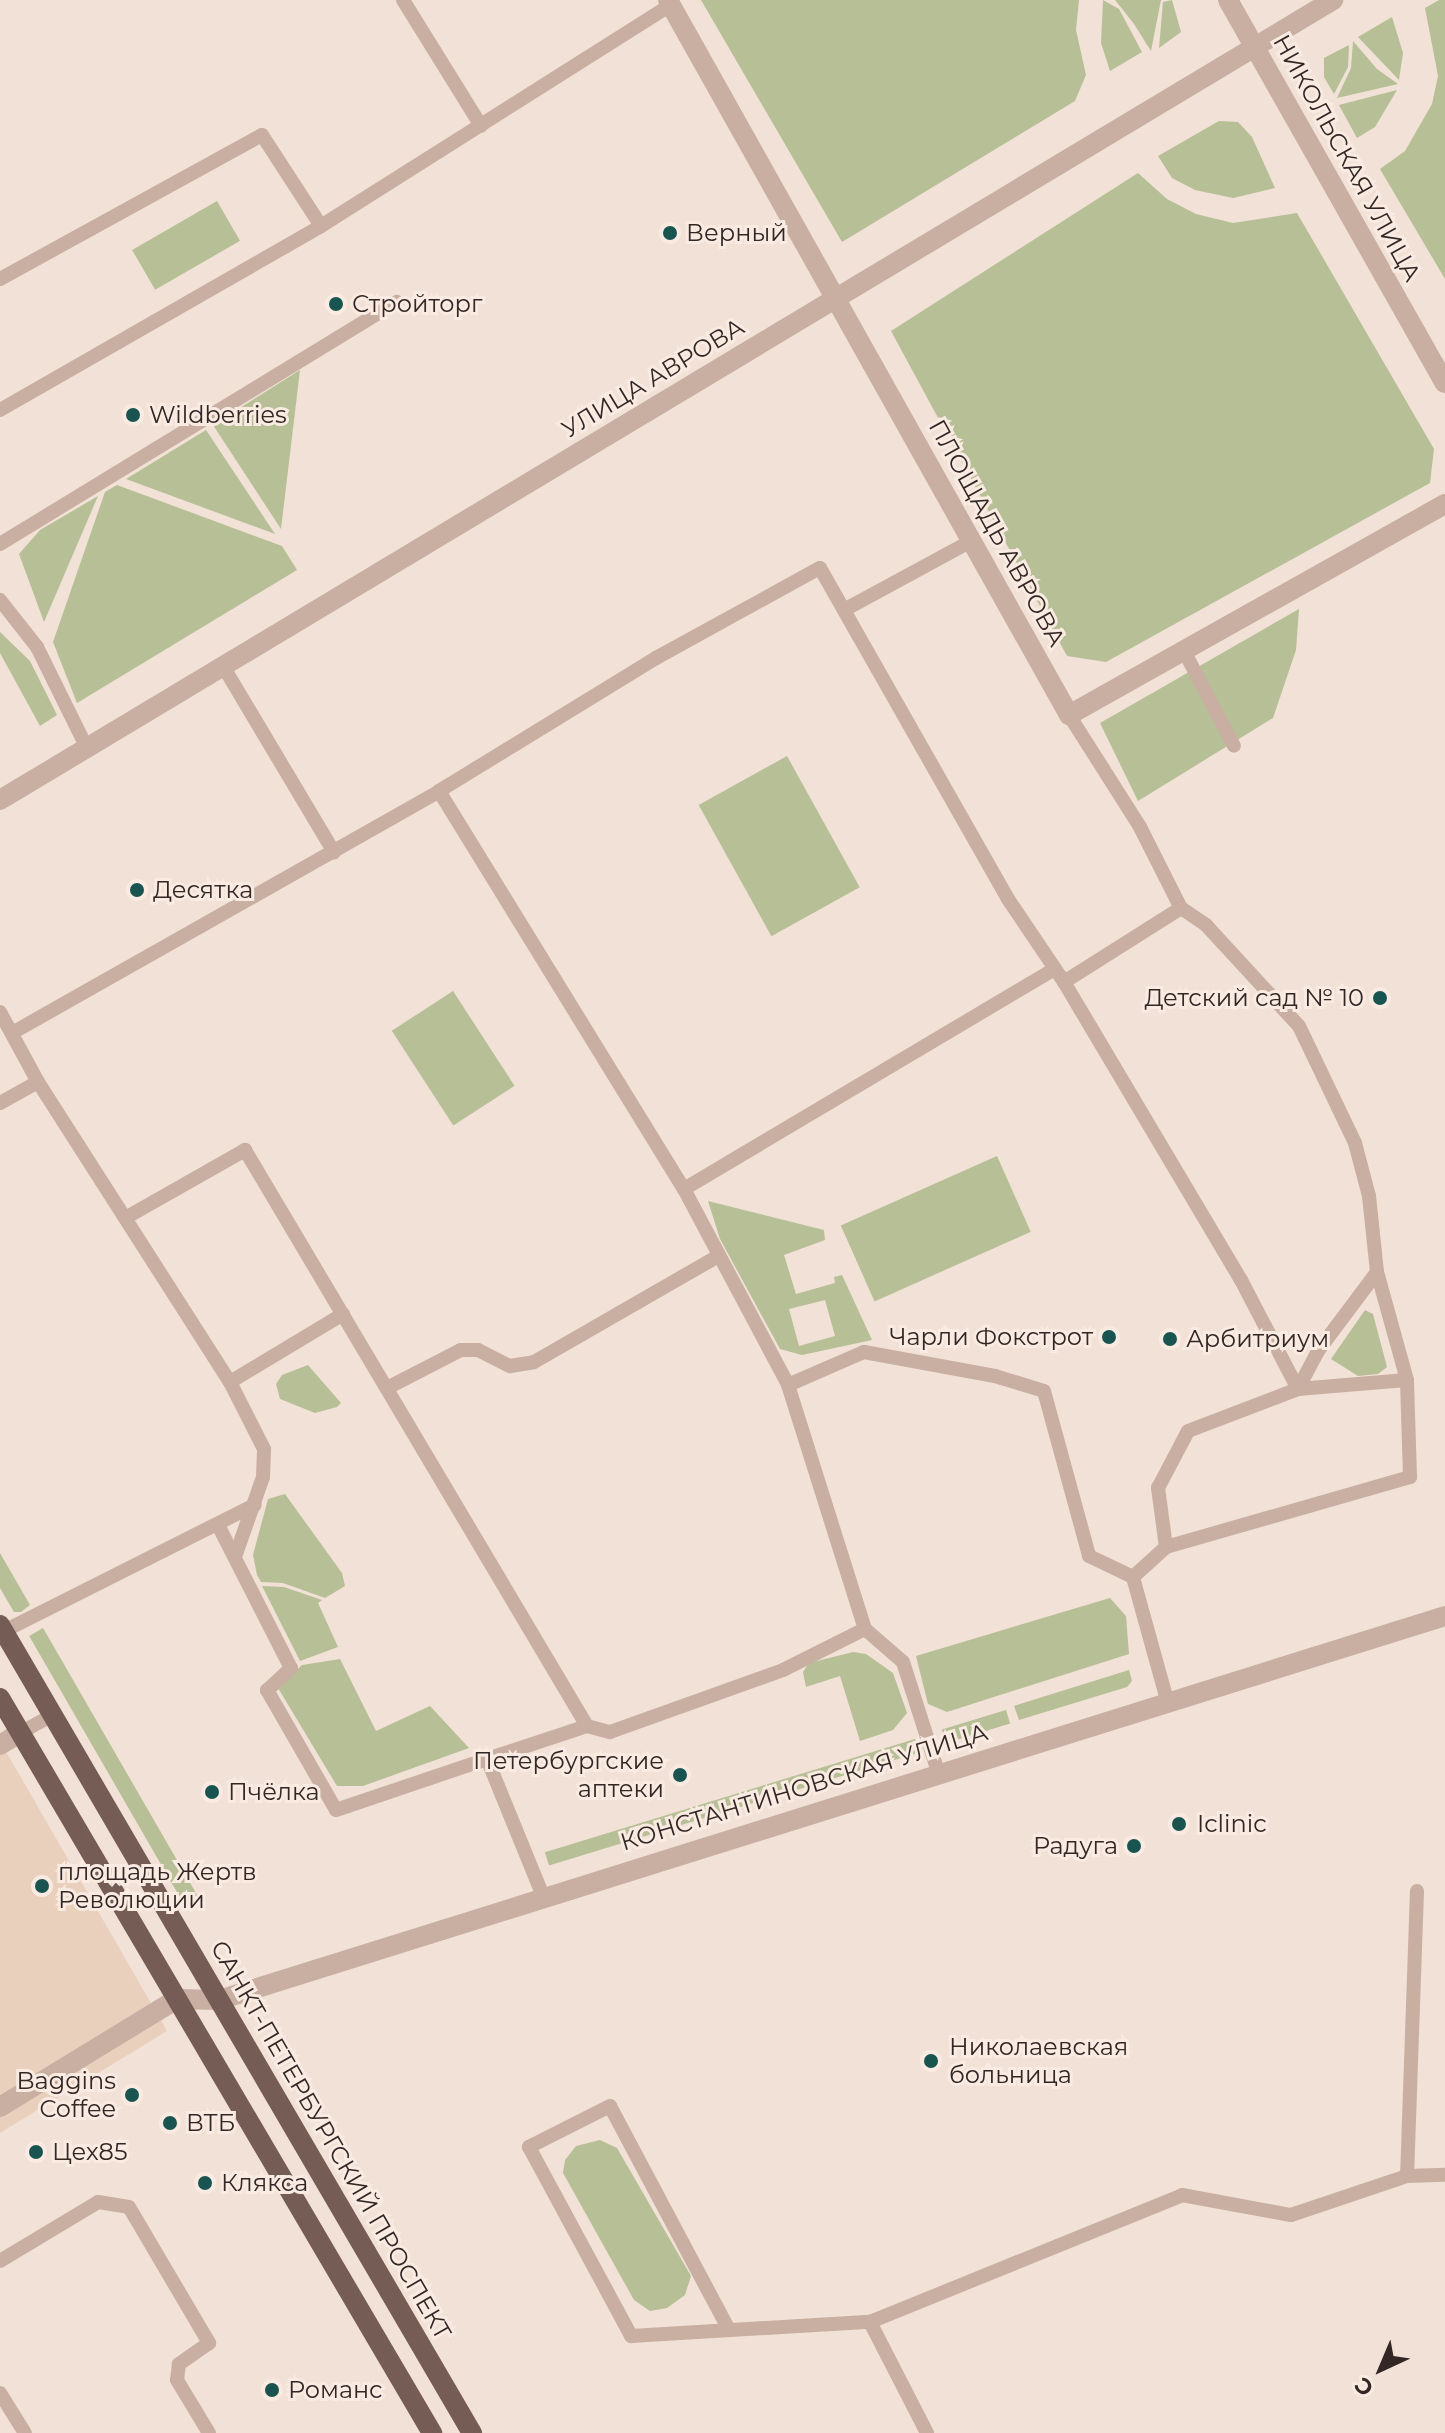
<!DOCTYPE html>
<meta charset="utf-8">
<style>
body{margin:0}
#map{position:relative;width:1445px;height:2433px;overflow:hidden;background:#f1e1d6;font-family:Montserrat,sans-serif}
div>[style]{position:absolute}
.green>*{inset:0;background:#b7bf96;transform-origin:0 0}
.plaza>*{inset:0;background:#e9d0bd}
.service>*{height:14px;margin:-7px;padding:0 7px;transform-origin:7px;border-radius:7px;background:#c8afa2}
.minor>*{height:20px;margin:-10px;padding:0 10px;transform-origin:10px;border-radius:10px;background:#c8afa2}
.tertiary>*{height:20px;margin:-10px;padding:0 10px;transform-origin:10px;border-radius:10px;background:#c8afa2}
.primary>*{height:20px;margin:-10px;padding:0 10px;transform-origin:10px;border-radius:10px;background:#755c55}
.dots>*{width:22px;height:22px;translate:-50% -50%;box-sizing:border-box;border:4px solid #f9ebe2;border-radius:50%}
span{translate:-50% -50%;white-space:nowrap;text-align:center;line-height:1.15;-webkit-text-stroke:6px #f9ebe2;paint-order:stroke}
.street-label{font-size:24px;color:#332725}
.poi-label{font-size:24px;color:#332725}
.left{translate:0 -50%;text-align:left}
.right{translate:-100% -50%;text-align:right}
.north{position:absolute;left:1341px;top:2329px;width:80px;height:80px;-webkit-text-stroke:6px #f9ebe2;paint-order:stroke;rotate:224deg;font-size:22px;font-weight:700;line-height:32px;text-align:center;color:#332725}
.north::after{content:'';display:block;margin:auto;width:28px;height:36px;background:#332725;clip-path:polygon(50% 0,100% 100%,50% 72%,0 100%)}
</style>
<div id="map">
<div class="green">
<div style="clip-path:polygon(701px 0,1079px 0,1076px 30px,1086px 75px,1075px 101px,842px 242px)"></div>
<div style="clip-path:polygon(1103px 0,1119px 9px,1142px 52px,1110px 71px,1101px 43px)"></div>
<div style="clip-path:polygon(1115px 0,1161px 0,1151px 51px,1134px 24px)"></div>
<div style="clip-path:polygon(1172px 0,1181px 32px,1159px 48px,1163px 2px)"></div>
<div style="clip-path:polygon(1439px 0,1445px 0,1445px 279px,1380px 169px,1405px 151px,1432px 104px,1438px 76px,1425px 8px)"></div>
<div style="clip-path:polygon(1392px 17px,1403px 53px,1399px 80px,1358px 37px)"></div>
<div style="clip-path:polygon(1353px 41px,1377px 69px,1398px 84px,1337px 98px,1351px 68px)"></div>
<div style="clip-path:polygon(1349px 45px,1348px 67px,1334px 94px,1324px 77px,1324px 58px)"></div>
<div style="clip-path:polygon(1397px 90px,1375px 127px,1357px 138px,1339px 105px)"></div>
<div style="clip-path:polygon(1219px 121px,1238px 122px,1252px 137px,1275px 188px,1233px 198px,1195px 190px,1172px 178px,1158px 156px)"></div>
<div style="clip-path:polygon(1138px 173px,1167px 199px,1196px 214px,1233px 223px,1297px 213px,1434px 449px,1430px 483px,1106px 662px,1067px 656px,891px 331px)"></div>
<div style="left:217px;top:201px;width:46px;height:98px;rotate:60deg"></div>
<div style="clip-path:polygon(300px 370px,281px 529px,213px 425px)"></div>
<div style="clip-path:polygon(206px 430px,275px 534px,126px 479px)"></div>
<div style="clip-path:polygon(117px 485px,282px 546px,297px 570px,77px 703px,53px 642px,105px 492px)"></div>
<div style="clip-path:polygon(98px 496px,44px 622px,19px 554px,40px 530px)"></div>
<div style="clip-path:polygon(1299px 609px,1296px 650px,1273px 718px,1138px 801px,1100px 723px)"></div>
<div style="clip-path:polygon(0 632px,30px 661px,57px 715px,40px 726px,0 653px)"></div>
<div style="left:787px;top:756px;width:150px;height:101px;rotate:61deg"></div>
<div style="left:453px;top:991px;width:113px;height:73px;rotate:57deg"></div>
<div style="left:997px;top:1156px;width:83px;height:171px;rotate:66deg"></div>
<div style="clip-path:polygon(evenodd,708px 1201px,824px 1230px,825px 1240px,784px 1255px,796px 1294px,835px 1283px,834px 1277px,842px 1275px,872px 1340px,802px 1355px,780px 1349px,720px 1239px,708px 1201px,825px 1300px,835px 1336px,799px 1346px,789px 1309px,825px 1300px)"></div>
<div style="clip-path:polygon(1365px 1310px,1373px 1314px,1387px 1367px,1378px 1374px,1358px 1376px,1331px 1359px)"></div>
<div style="clip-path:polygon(308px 1365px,341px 1403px,337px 1407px,315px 1413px,280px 1399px,276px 1384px,282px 1375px)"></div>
<div style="clip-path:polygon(285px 1494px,342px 1573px,345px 1586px,325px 1598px,283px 1583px,261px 1582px,257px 1575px,253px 1555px,268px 1499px)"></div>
<div style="clip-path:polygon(0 1553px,30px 1605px,21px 1612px,14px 1612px,0 1588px)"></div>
<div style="clip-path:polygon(262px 1586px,284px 1587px,322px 1600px,318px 1603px,338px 1647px,300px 1661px)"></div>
<div style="clip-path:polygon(1110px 1598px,1126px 1616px,1129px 1654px,947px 1712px,928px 1704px,916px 1656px)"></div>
<div style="left:43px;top:1628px;width:318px;height:16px;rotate:60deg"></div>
<div style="clip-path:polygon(853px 1652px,866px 1654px,893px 1673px,907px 1713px,893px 1730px,860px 1741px,840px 1676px,806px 1687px,803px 1672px,809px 1663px)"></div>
<div style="clip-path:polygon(340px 1659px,376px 1731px,430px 1706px,469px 1748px,363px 1786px,337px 1786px,278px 1688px,302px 1665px)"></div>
<div style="clip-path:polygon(1129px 1670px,1132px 1681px,1127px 1687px,1019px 1720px,1014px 1706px)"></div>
<div style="left:1006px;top:1710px;width:14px;height:67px;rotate:73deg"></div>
<div style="left:915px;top:1739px;width:14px;height:387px;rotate:73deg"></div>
<div style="clip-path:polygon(600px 2140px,617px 2148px,691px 2276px,685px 2295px,667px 2308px,650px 2311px,634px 2300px,563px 2173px,565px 2160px,576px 2146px)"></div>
</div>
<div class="plaza">
<div style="clip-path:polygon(0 1741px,167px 2031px,0 2133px)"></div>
</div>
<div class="service">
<div style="left:403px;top:0;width:148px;rotate:58.2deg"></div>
<div style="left:0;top:279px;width:299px;rotate:-28.8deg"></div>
<div style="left:262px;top:135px;width:108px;rotate:57deg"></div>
<div style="left:321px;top:226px;width:414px;rotate:-32.3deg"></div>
<div style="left:0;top:410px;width:370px;rotate:-29.8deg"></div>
<div style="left:0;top:544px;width:465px;rotate:-31.4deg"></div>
<div style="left:0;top:600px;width:60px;rotate:51.8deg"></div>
<div style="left:37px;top:647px;width:113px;rotate:63.7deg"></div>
<div style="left:844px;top:610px;width:145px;rotate:-28.5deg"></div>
<div style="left:1184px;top:651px;width:107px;rotate:62.2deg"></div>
<div style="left:223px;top:666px;width:217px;rotate:59.2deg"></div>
<div style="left:1069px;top:715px;width:133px;rotate:57.6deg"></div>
<div style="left:1140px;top:827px;width:91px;rotate:63.2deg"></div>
<div style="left:1181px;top:908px;width:30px;rotate:34deg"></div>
<div style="left:1206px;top:925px;width:137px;rotate:47.4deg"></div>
<div style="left:1299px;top:1026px;width:130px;rotate:64.4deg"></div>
<div style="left:1355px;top:1143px;width:55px;rotate:75.2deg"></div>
<div style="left:1369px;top:1196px;width:76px;rotate:84deg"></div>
<div style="left:1377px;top:1272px;width:99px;rotate:126.8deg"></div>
<div style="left:1318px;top:1351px;width:43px;rotate:117.8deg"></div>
<div style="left:439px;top:791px;width:467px;rotate:58.4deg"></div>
<div style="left:684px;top:1189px;width:222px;rotate:62deg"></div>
<div style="left:788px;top:1385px;width:256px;rotate:72.5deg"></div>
<div style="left:865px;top:1629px;width:50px;rotate:41deg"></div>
<div style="left:903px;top:1662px;width:115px;rotate:72.3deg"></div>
<div style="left:1064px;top:982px;width:138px;rotate:-32.3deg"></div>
<div style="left:0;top:1012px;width:80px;rotate:61.5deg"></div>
<div style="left:38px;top:1082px;width:356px;rotate:57.4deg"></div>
<div style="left:230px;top:1382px;width:75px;rotate:63.1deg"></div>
<div style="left:264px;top:1449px;width:28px;rotate:92deg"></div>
<div style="left:263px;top:1477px;width:85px;rotate:109.3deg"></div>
<div style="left:12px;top:1033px;width:491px;rotate:-29.5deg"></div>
<div style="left:439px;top:791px;width:255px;rotate:-31.5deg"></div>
<div style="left:656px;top:658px;width:187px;rotate:-28.8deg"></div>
<div style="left:820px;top:568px;width:381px;rotate:60.4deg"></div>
<div style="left:1008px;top:899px;width:100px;rotate:56deg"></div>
<div style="left:1064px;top:982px;width:347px;rotate:59.3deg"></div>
<div style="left:1241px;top:1280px;width:123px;rotate:62.4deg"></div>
<div style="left:0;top:1103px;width:43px;rotate:-28.9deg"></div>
<div style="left:684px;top:1189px;width:431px;rotate:-30.7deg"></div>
<div style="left:127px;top:1217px;width:136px;rotate:-29.6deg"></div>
<div style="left:245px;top:1150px;width:670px;rotate:59.3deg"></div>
<div style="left:230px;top:1382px;width:132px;rotate:-31deg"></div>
<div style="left:788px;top:1385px;width:83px;rotate:-23.5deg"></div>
<div style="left:864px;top:1352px;width:133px;rotate:10.4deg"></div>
<div style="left:995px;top:1376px;width:51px;rotate:17deg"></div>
<div style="left:1044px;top:1391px;width:171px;rotate:74.7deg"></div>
<div style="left:1089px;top:1556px;width:49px;rotate:25.5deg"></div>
<div style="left:387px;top:1388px;width:83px;rotate:-27.2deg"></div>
<div style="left:461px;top:1350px;width:17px"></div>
<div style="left:478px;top:1350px;width:36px;rotate:27deg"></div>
<div style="left:510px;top:1366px;width:24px;rotate:-9deg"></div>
<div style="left:534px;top:1362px;width:212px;rotate:-29.9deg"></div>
<div style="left:218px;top:1525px;width:161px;rotate:63deg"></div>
<div style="left:291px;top:1668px;width:33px;rotate:137deg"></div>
<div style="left:267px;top:1690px;width:138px;rotate:60.1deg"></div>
<div style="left:336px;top:1810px;width:159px;rotate:-18.7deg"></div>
<div style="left:1166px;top:1547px;width:254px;rotate:-16deg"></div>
<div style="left:1410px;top:1477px;width:97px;rotate:-91.8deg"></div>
<div style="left:1407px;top:1380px;width:112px;rotate:-105.5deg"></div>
<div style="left:0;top:1633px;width:285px;rotate:-26.7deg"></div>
<div style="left:1167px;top:1700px;width:128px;rotate:-105.5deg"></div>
<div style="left:1133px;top:1577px;width:45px;rotate:-42.3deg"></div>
<div style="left:1166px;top:1547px;width:60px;rotate:-97.7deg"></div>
<div style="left:1158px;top:1488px;width:64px;rotate:-62.2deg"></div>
<div style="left:1188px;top:1431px;width:118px;rotate:-20.9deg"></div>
<div style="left:1298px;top:1389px;width:109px;rotate:-4.7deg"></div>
<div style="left:20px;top:1733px;width:38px;rotate:-29deg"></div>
<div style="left:1417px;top:1891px;width:285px;rotate:92deg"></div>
<div style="left:1407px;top:2176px;width:38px;rotate:-2deg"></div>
<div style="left:543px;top:1896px;width:148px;rotate:-112.2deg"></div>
<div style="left:487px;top:1759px;width:105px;rotate:-18.3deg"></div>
<div style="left:587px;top:1726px;width:24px;rotate:15deg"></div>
<div style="left:610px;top:1732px;width:184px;rotate:-19.7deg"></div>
<div style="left:783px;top:1670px;width:92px;rotate:-26.6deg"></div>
<div style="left:0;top:2261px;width:114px;rotate:-31deg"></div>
<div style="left:98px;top:2202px;width:31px;rotate:9deg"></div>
<div style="left:129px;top:2207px;width:158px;rotate:59.5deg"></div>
<div style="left:209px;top:2343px;width:37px;rotate:145deg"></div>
<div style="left:179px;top:2364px;width:16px;rotate:97deg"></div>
<div style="left:177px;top:2380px;width:62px;rotate:58.9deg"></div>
<div style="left:870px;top:2322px;width:125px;rotate:62.8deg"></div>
<div style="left:728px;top:2328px;width:251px;rotate:-118deg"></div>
<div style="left:610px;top:2106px;width:91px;rotate:153.2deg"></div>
<div style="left:529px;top:2147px;width:215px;rotate:61.6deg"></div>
<div style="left:631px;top:2336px;width:239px;rotate:-3.4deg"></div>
<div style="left:870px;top:2322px;width:337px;rotate:-22.1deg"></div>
<div style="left:1182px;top:2195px;width:111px;rotate:10.4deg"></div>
<div style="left:1291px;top:2215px;width:122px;rotate:-18.6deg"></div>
<div style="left:0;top:2393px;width:47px;rotate:58deg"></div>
</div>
<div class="minor">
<div style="left:668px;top:0;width:820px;rotate:60.71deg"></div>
<div style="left:1069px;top:715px;width:431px;rotate:-29.3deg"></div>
<div style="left:1228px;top:0;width:440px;rotate:60.5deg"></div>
<div style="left:0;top:1745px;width:23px;rotate:-31deg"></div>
<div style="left:0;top:2107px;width:207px;rotate:-31.4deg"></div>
<div style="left:177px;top:1999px;width:42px;rotate:1.4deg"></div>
<div style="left:219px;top:2000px;width:1285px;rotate:-17.39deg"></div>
</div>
<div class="tertiary">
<div style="left:0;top:800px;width:1555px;rotate:-30.97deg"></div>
</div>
<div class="primary">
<div style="left:0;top:1625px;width:936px;rotate:59.71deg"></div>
<div style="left:0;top:1698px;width:853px;rotate:59.55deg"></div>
</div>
<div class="dots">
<div style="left:670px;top:233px;background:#1a5451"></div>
<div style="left:336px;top:304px;background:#1a5451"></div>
<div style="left:133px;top:415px;background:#1a5451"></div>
<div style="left:137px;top:890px;background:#1a5451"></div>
<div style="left:1380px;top:998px;background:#1a5451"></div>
<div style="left:1109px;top:1337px;background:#1a5451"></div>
<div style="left:1170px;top:1339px;background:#1a5451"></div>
<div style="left:680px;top:1775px;background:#1a5451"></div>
<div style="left:212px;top:1792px;background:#1a5451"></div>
<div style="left:1179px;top:1824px;background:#1a5451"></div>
<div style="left:1134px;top:1846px;background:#1a5451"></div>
<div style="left:42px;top:1886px;background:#1a5451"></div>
<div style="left:931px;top:2061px;background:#1a5451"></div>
<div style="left:132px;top:2095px;background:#1a5451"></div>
<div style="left:170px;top:2123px;background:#1a5451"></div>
<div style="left:36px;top:2152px;background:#1a5451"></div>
<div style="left:205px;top:2183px;background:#1a5451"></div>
<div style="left:272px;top:2390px;background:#1a5451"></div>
</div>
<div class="street-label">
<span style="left:1347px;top:158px;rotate:61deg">НИКОЛЬСКАЯ УЛИЦА</span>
<span style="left:653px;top:378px;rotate:-31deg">УЛИЦА АВРОВА</span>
<span style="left:997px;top:533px;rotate:61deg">ПЛОЩАДЬ АВРОВА</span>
<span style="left:804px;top:1787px;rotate:-17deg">КОНСТАНТИНОВСКАЯ УЛИЦА</span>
<span style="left:331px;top:2140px;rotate:60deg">САНКТ-ПЕТЕРБУРГСКИЙ ПРОСПЕКТ</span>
</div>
<div class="poi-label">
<span class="left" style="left:686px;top:233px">Верный</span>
<span class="left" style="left:352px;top:304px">Стройторг</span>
<span class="left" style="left:149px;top:415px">Wildberries</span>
<span class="left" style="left:153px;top:890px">Десятка</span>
<span class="right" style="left:1364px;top:998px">Детский сад № 10</span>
<span class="right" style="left:1093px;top:1337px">Чарли Фокстрот</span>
<span class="left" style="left:1186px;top:1339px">Арбитриум</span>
<span class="right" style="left:664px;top:1775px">Петербургские<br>аптеки</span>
<span class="left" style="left:228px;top:1792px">Пчёлка</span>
<span class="left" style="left:1197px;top:1824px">Iclinic</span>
<span class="right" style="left:1118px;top:1846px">Радуга</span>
<span class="left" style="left:58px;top:1886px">площадь Жертв<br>Революции</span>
<span class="left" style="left:949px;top:2061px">Николаевская<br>больница</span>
<span class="right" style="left:116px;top:2095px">Baggins<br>Coffee</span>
<span class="left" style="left:186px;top:2123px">ВТБ</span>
<span class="left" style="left:52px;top:2152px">Цех85</span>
<span class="left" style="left:221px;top:2183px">Клякса</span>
<span class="left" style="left:288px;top:2390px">Романс</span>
</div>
<div class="north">С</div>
</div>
